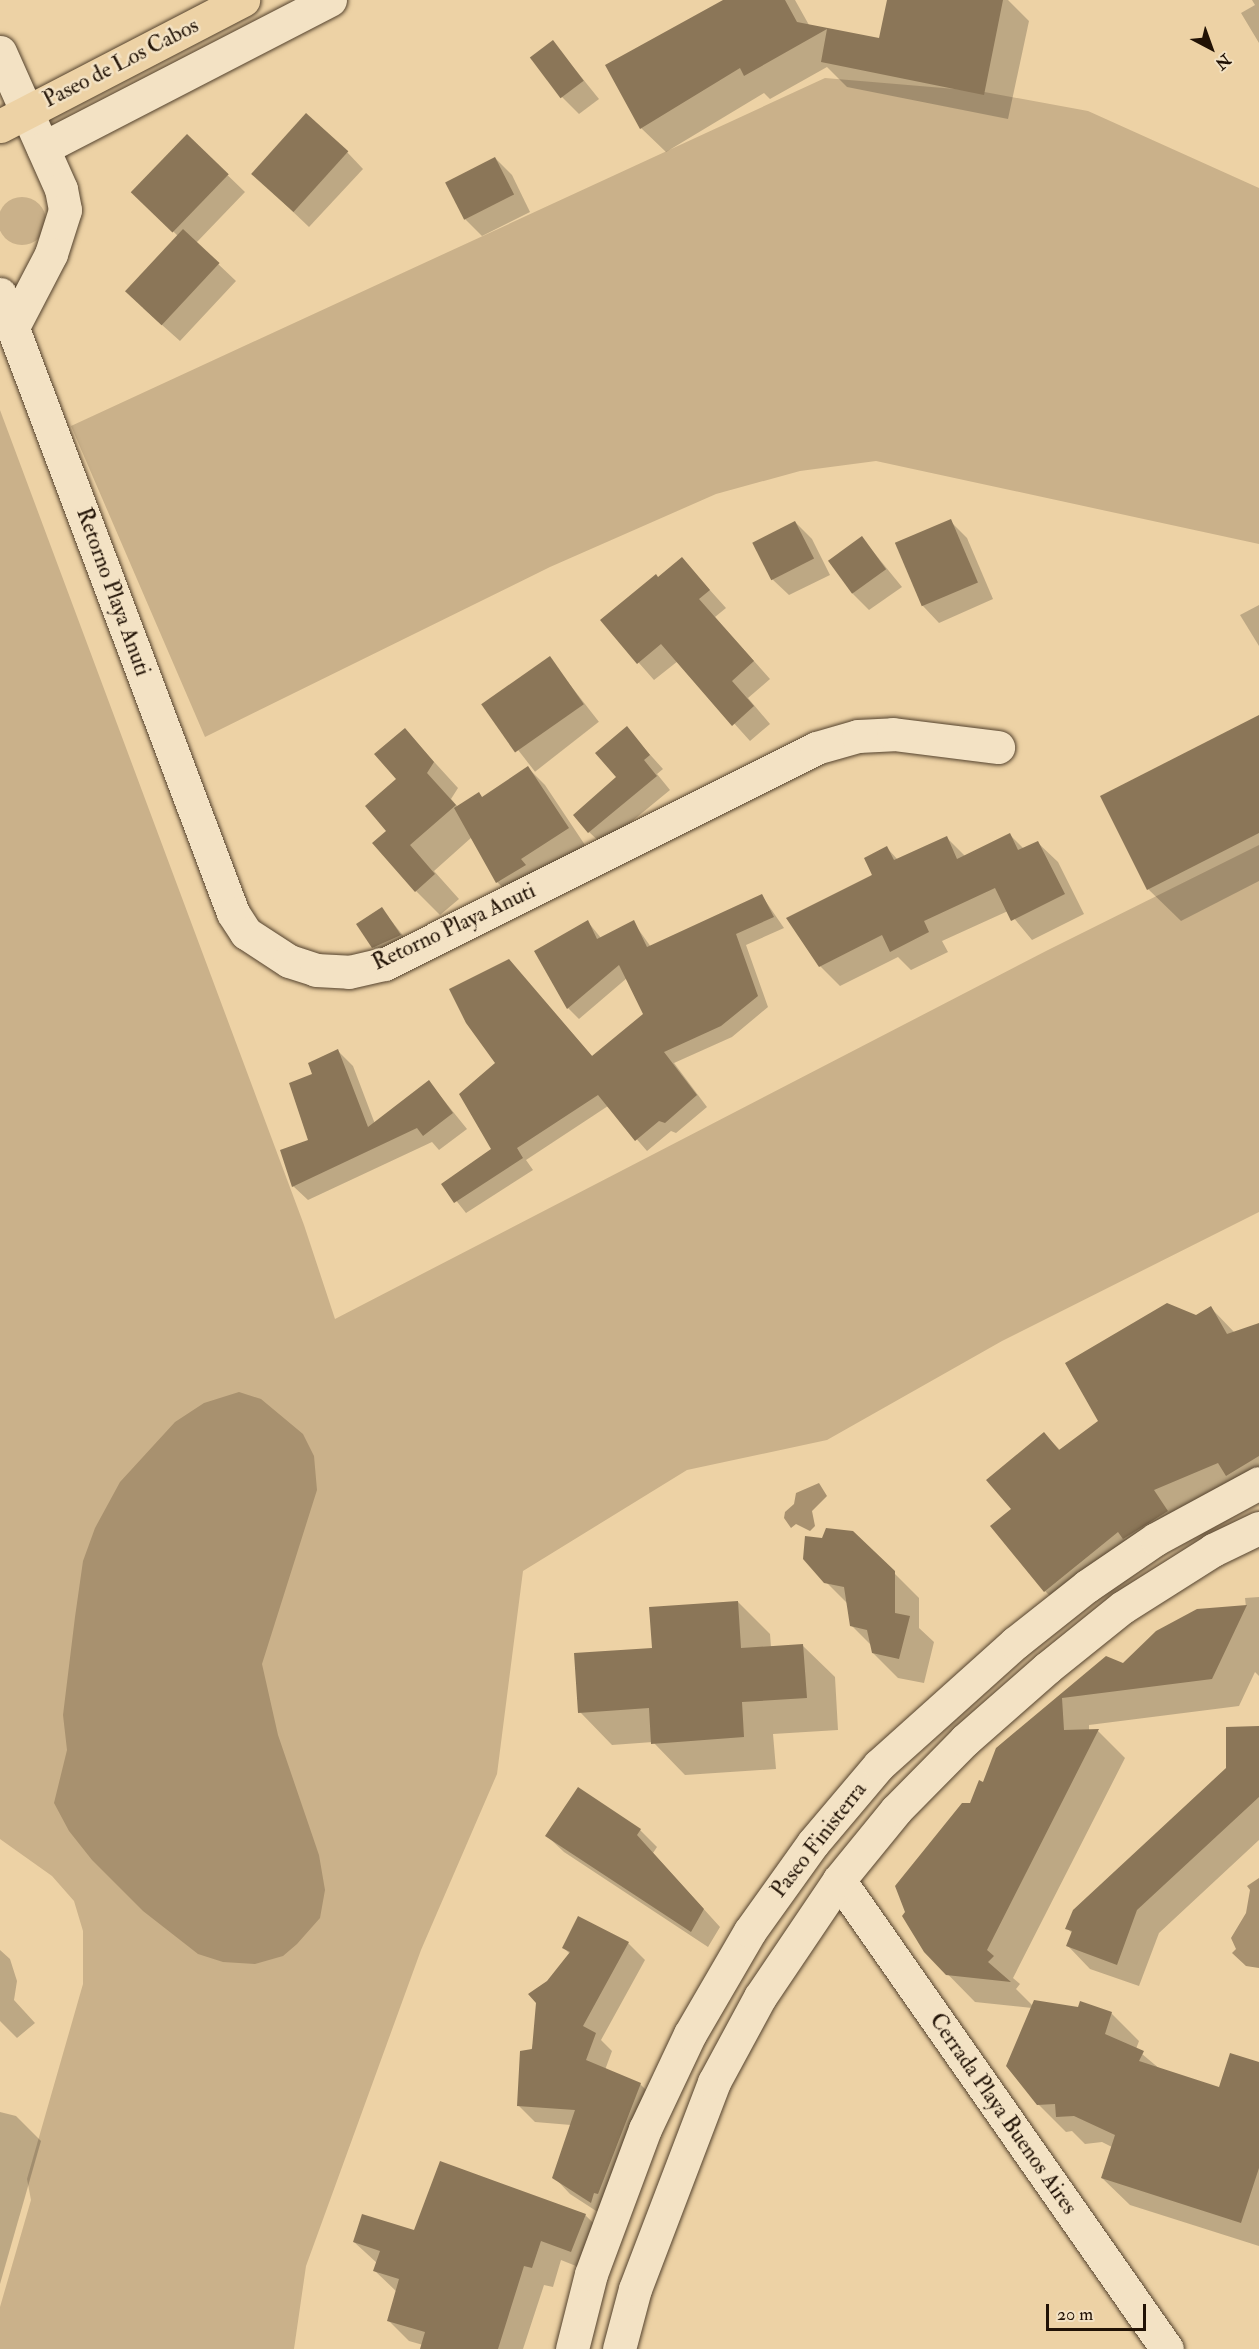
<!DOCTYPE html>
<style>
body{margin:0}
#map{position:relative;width:1259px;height:2349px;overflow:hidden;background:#edd2a5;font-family:"IM FELL Double Pica",serif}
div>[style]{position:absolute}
.green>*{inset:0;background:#cab18a}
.round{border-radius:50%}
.water>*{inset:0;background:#a8916f}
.shadow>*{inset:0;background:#0003;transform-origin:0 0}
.building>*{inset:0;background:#8b7658;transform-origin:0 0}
.roads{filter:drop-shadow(0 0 2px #54422d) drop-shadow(0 0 2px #54422d)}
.minor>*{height:33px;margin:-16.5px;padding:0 16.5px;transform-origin:16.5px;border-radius:16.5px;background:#f3e2c4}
.major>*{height:33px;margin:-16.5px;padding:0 16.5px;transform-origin:16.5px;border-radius:16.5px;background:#edd2a5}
span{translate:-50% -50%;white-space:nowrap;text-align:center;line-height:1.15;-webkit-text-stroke:5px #f3e2c4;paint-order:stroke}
.street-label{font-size:22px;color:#211205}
.north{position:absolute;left:1181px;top:18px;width:60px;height:60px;-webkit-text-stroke:4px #f3e2c4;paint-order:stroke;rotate:139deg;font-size:16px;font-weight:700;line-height:24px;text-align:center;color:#211205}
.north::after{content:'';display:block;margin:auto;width:21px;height:27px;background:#211205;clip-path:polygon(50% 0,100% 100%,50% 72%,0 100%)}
.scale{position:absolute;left:1046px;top:2304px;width:100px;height:27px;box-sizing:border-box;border:3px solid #211205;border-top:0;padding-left:8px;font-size:18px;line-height:21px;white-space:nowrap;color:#211205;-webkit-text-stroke:4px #f3e2c4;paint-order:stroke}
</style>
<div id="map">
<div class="green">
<div style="clip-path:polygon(825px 78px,979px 91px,1088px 111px,1259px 188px,1259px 544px,876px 461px,800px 471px,716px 494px,550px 567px,205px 737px,71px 426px)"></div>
<div class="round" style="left:-2px;top:197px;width:48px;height:48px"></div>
<div style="clip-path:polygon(0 410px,304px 1225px,335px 1319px,1048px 950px,1259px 845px,1259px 1212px,1002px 1341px,827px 1440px,687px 1470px,523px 1571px,497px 1774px,421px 1950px,306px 2266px,294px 2349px,0 2349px,0 2307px,31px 2200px,27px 2179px,83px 1984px,83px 1931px,74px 1901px,52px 1876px,0 1839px)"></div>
</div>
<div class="water">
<div style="clip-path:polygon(239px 1392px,261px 1399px,303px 1434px,314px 1456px,317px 1490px,262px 1664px,278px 1735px,319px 1855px,325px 1890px,320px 1918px,297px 1944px,283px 1956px,255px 1964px,223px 1962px,198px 1954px,143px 1911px,92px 1860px,69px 1831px,54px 1803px,67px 1750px,63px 1715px,75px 1617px,83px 1561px,95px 1528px,120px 1482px,175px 1422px,204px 1403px)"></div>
<div style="clip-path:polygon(819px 1483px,827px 1496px,812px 1511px,815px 1526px,810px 1531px,796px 1524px,791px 1528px,784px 1518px,785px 1512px,794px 1504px,796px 1493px)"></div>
<div style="clip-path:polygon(1259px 1878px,1259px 1968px,1246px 1966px,1232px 1953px,1236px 1949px,1231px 1938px,1246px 1913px,1250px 1890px,1247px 1886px)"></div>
</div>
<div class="shadow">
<div style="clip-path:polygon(725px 0,795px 0,809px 25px,881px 40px,889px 0,1008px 0,1029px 21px,1008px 119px,847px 87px,827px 67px,770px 99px,764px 93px,666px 152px,641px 128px)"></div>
<div style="clip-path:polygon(1252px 0,1259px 0,1259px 43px,1241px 13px,1255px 5px)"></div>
<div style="clip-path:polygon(553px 42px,599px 99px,579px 114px,562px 97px)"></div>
<div style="clip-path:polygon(187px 136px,245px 192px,196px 243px,236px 281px,180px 341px,143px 308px,178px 236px,133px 193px)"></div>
<div style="clip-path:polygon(347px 152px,363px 169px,309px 227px,269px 189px)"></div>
<div style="clip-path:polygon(495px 158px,512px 175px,530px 212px,482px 236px,465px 219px)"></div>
<div style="clip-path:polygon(950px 521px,967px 538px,993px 599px,939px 623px,923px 606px)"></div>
<div style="clip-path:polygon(795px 522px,812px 539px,830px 575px,789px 595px,772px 579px)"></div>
<div style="clip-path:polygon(862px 538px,902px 587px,869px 610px,853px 594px)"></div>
<div style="clip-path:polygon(682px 559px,726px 608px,715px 617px,770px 679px,748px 698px,770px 724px,750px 741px,678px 661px,654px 680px,602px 621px)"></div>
<div style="clip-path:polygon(1259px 605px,1259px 646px,1240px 615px)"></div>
<div style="left:549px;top:658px;width:81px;height:81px;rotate:52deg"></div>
<div style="clip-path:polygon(1259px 717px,1259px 881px,1181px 921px,1148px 889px)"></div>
<div style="clip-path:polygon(626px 728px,663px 769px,657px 774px,670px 790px,603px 845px,589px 832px,618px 778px)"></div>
<div style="clip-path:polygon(405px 730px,458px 788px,451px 799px,458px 807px,483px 798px,528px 768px,545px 785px,585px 845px,537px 876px,514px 898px,497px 882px,472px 837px,434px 871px,459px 899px,440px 915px,416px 891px,389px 831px)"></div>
<div style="clip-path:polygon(1010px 835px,1024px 849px,1038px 843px,1058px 862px,1084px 914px,1032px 940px,1008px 911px,942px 941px,948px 952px,911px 970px,898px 957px,840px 986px,820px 966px,887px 848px,898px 860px,947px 838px,966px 857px)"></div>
<div style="clip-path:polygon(762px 896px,784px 928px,746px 945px,768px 1007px,732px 1037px,674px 1063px,707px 1107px,676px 1133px,671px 1131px,647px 1151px,608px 1106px,526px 1160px,533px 1170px,466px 1213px,443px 1184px,493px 1150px,497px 1064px,509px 961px,593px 1057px,644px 1014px,627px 978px,579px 1019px,568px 1008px,536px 951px,588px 922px,601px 938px,633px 922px,651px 947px)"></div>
<div style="clip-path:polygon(382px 909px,416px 952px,390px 964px,373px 947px)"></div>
<div style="clip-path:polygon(338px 1051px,353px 1066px,375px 1124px,429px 1082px,467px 1129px,439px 1150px,432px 1142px,308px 1200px,293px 1186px)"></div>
<div style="clip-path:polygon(1211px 1308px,1235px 1333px,1259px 1324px,1259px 1490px,1066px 1612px,1045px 1591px,1013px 1509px,1044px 1434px,1060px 1450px,1100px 1422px,1196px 1316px)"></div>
<div style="clip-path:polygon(894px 1573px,919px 1598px,919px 1628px,934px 1642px,924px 1683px,898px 1678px,873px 1653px,871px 1645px,851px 1625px,848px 1604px,826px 1582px)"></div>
<div style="clip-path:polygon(1259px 1597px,1259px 1676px,1255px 1672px,1239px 1706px,1089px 1725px,1089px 1731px,1098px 1731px,1125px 1758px,1013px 1978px,1020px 1984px,1016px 1989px,1033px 2006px,1111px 2013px,1139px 2041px,1136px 2049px,1160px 2069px,1220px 2089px,1259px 2064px,1259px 2246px,1130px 2205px,1102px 2178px,1112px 2147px,1102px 2142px,1085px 2144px,1072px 2131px,1066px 2132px,1038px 2104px,1032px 2008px,975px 2002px,925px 1951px,971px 1804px,984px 1784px,997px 1748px,1106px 1657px,1123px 1664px,1246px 1607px,1245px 1598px)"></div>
<div style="clip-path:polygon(738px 1602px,770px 1634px,771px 1647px,802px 1645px,835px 1677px,838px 1730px,773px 1734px,776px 1769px,685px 1775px,653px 1742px,612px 1745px,580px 1712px,654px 1649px)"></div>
<div style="clip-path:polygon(1259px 1727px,1259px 1840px,1159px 1933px,1139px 1986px,1090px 1969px,1068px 1946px,1073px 1934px,1067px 1928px,1227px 1769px)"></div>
<div style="clip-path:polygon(578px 1789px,640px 1830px,657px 1847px,653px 1853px,720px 1927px,708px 1947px,564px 1852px,547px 1836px)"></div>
<div style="clip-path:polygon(579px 1918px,628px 1943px,645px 1960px,601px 2040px,612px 2051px,605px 2070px,640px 2084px,657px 2101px,607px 2218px,570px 2194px,554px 2177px,571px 2125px,535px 2122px,518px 2105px,548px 1982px,570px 1954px,564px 1948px)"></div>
<div style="clip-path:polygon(0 1950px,10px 1959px,17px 1981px,14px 2000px,35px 2023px,17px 2038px,0 2021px)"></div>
<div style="clip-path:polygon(0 2112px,16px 2116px,41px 2141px,0 2284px)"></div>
<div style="clip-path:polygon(585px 2215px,606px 2235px,591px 2272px,561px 2260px,553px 2287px,544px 2285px,523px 2349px,421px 2349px,423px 2345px,409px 2341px,388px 2320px,397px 2292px,375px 2271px,377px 2263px,354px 2242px,415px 2232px)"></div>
</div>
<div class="building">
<div style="clip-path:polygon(723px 0,785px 0,797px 22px,879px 38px,887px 0,1003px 0,984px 95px,821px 62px,827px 29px,744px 76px,740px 68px,640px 129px,605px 65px)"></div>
<div style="left:553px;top:40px;width:51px;height:29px;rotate:53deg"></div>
<div style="left:306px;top:113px;width:57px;height:82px;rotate:42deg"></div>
<div style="left:187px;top:134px;width:58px;height:81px;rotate:44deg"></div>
<div style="left:495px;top:157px;width:42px;height:56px;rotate:63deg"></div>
<div style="left:183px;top:229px;width:50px;height:85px;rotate:43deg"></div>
<div style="left:951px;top:519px;width:69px;height:61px;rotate:67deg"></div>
<div style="left:795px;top:521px;width:42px;height:48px;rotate:63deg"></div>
<div style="left:862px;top:536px;width:41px;height:42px;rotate:54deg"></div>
<div style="clip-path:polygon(682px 557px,710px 590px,699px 599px,754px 661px,732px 681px,754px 706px,732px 726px,661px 644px,637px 664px,600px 620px,656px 574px,658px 577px)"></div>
<div style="left:550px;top:656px;width:59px;height:84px;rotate:55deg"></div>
<div style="clip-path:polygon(1259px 715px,1259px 833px,1147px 890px,1100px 796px)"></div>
<div style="clip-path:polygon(627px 726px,650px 755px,644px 760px,657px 776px,588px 833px,573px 815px,616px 777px,595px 753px)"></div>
<div style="clip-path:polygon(405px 728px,434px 762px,427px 773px,456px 805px,410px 845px,435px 874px,415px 892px,372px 843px,386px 831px,365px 806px,396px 779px,374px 754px)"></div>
<div style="clip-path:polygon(528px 766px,569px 828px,521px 859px,526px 865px,496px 883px,454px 808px,479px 792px,482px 797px)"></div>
<div style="clip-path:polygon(1010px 833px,1018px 850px,1038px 841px,1065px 894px,1011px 921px,995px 888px,924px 921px,929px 932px,890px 952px,882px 935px,819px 967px,786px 918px,872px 875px,864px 858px,887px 846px,894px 860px,947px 836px,957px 859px)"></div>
<div style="clip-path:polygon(762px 894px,774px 917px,736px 934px,758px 996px,721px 1026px,664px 1052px,697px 1095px,665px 1123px,659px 1121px,635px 1141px,598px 1095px,517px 1148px,523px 1158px,454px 1203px,441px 1184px,491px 1149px,459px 1094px,495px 1063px,466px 1023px,449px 989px,509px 959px,592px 1056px,643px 1014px,619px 965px,567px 1009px,534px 951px,588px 920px,597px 939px,634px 920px,647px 947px)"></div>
<div style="clip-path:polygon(382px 907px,401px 935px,372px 948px,356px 924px)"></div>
<div style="clip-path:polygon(338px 1049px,368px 1127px,429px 1080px,453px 1113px,423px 1136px,417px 1128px,292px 1187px,280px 1150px,308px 1140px,289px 1083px,312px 1074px,308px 1063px)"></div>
<div style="clip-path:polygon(1167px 1303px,1196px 1315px,1211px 1306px,1227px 1334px,1259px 1323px,1259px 1456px,1226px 1476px,1218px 1463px,1154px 1490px,1168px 1511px,1123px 1539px,1118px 1532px,1044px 1592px,990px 1526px,1011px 1509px,986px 1480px,1044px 1432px,1059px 1450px,1098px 1421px,1065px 1363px)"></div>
<div style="clip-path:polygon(826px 1528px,853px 1531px,895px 1571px,895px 1613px,910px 1616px,899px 1659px,872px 1653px,867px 1630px,850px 1626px,844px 1587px,824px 1583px,803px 1559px,805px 1536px,822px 1538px)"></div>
<div style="clip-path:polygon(738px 1601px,741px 1648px,803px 1644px,807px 1698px,742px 1702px,744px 1737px,651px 1744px,649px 1708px,578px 1713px,574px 1653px,652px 1648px,649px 1607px)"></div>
<div style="clip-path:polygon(1247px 1605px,1212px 1679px,1062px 1698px,1064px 1730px,1099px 1729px,987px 1950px,994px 1956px,988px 1962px,1011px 1982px,946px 1975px,924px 1952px,902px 1916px,905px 1912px,895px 1886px,962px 1803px,970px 1803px,979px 1780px,983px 1782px,996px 1748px,1106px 1656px,1123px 1663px,1156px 1631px,1197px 1609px)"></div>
<div style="clip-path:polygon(1259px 1726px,1259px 1797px,1137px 1910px,1117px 1965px,1066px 1946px,1072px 1931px,1065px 1929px,1073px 1910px,1226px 1768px,1226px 1727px)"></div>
<div style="clip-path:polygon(578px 1787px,641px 1829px,637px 1835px,704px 1909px,691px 1932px,545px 1836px)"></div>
<div style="clip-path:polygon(578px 1916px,629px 1942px,583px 2026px,596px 2033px,586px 2060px,641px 2083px,598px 2194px,594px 2193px,591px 2203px,552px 2178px,575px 2110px,517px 2106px,520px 2051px,532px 2049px,536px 2003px,528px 1994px,547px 1981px,570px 1952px,562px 1948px)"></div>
<div style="clip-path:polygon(1034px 2000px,1078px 2007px,1080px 2001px,1112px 2012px,1105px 2034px,1144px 2051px,1139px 2061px,1219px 2087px,1230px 2053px,1259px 2062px,1259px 2168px,1241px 2223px,1101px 2178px,1115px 2135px,1074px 2116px,1056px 2117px,1055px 2104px,1037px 2105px,1006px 2066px)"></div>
<div style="clip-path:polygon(440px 2161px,586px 2214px,571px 2252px,541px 2241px,532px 2268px,524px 2266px,498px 2349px,420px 2349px,425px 2332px,387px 2321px,399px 2279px,373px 2271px,380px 2251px,353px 2242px,362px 2214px,414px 2230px)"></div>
</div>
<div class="roads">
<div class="minor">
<div style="left:0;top:52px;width:150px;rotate:66deg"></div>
<div style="left:61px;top:189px;width:21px;rotate:79deg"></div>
<div style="left:65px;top:210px;width:46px;rotate:107.7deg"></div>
<div style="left:51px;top:254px;width:80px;rotate:117.5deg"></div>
<div style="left:43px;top:148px;width:323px;rotate:-27.3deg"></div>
<div style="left:0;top:294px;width:661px;rotate:69.37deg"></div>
<div style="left:233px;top:913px;width:24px;rotate:57deg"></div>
<div style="left:246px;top:933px;width:51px;rotate:33.1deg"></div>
<div style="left:289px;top:961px;width:28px;rotate:18deg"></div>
<div style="left:316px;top:970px;width:33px;rotate:3deg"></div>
<div style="left:349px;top:972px;width:37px;rotate:-13deg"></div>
<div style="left:385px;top:964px;width:482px;rotate:-26.6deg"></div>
<div style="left:816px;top:748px;width:44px;rotate:-15.9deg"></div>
<div style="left:858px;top:736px;width:35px;rotate:-3deg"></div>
<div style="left:893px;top:734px;width:106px;rotate:7.1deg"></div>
<div style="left:839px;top:1880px;width:572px;rotate:55.03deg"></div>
<div style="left:572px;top:2349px;width:77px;rotate:-75.8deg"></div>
<div style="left:591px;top:2274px;width:155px;rotate:-69.6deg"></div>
<div style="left:645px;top:2129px;width:105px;rotate:-64.7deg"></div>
<div style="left:690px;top:2034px;width:119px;rotate:-59.8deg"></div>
<div style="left:750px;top:1931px;width:108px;rotate:-54.4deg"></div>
<div style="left:813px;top:1843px;width:102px;rotate:-49.8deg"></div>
<div style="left:879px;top:1765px;width:183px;rotate:-41.9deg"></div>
<div style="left:1015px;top:1643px;width:92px;rotate:-38.4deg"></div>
<div style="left:1087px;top:1586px;width:83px;rotate:-34.3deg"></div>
<div style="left:1156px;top:1539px;width:117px;rotate:-28.5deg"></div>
<div style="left:619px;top:2349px;width:62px;rotate:-75.1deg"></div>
<div style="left:635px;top:2289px;width:222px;rotate:-69.1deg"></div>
<div style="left:714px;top:2082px;width:97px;rotate:-61.6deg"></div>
<div style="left:760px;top:1997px;width:141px;rotate:-56deg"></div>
<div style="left:839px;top:1880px;width:90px;rotate:-50.8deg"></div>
<div style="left:896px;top:1810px;width:98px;rotate:-45.4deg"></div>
<div style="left:965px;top:1740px;width:109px;rotate:-41.3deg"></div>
<div style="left:1047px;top:1668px;width:97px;rotate:-38.8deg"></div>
<div style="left:1123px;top:1607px;width:107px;rotate:-32.3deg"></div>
<div style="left:1213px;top:1550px;width:51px;rotate:-25.6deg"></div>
</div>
<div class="major">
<div style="left:0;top:126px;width:274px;rotate:-27.4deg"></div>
</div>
</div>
<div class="street-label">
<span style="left:121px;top:63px;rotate:-27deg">Paseo de Los Cabos</span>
<span style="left:113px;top:592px;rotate:70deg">Retorno Playa Anuti</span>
<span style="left:454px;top:927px;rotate:-25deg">Retorno Playa Anuti</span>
<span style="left:819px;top:1840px;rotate:-52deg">Paseo Finisterra</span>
<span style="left:1003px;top:2114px;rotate:55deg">Cerrada Playa Buenos Aires</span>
</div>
<div class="north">N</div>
<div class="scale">20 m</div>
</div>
